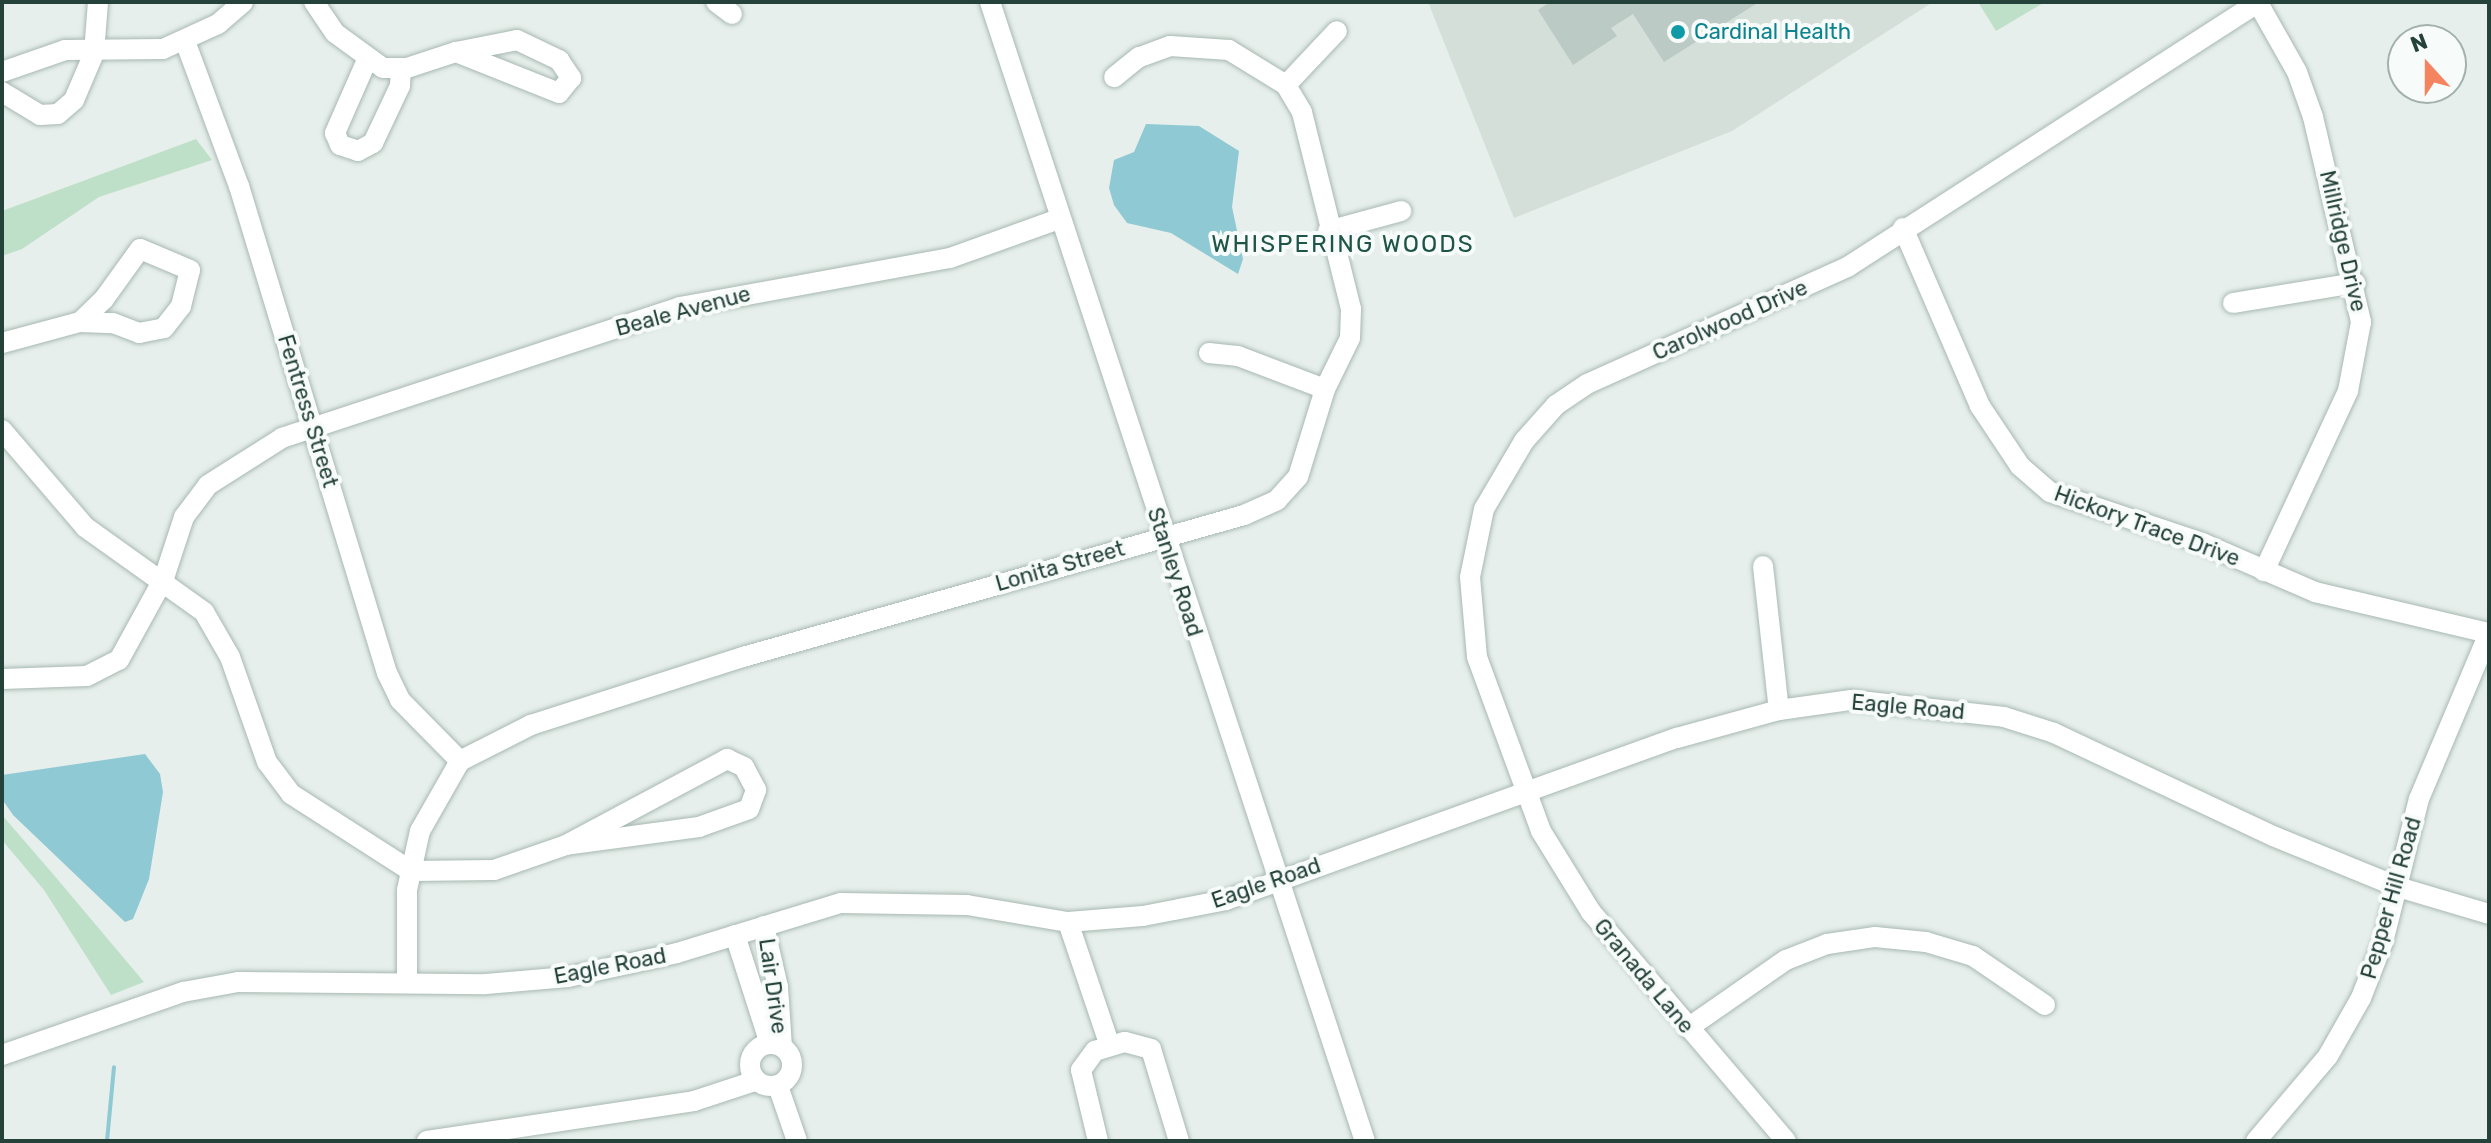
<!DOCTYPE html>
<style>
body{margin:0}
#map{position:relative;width:2491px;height:1143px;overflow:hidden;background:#e6efeb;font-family:Rubik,sans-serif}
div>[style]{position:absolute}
.built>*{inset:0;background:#d4dfda}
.green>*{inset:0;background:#bfe0c8}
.water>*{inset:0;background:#8ec9d4}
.stream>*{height:4px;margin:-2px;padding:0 2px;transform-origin:2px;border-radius:2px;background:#8ec9d4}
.building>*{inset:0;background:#bbcac4}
.roads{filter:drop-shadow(0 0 2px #a8b8b2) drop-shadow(0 0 2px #a8b8b2)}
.minor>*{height:20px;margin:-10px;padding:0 10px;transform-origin:10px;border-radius:10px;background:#fff}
.minor>.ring{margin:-10px;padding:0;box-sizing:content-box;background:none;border:20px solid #fff;border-radius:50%}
.dots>*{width:22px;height:22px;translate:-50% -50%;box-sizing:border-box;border:4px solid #f7fbf9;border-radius:50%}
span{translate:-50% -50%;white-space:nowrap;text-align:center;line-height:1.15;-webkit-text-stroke:8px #f7fbf9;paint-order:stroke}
.culture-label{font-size:22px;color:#0d838f}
.left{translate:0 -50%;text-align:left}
.street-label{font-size:22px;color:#24423a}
.neighbourhood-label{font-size:24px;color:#1f5548;letter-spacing:2px}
.frame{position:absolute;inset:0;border:4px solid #24423a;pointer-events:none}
.north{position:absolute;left:2387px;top:24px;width:80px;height:80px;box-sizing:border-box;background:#f7fbf9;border:2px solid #a3b1ad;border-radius:50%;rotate:339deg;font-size:22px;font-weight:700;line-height:32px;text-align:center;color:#24423a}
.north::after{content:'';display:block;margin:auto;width:28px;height:36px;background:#f4845f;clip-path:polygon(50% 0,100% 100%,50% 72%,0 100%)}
</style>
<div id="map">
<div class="built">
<div style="clip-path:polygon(1428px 2px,1933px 2px,1732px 131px,1514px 218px)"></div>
</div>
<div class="green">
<div style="clip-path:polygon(1978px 2px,2045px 2px,1996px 31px)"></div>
<div style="clip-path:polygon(196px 139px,212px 160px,99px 197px,22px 249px,2px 256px,2px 211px)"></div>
<div style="clip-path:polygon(2px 815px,53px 874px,144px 982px,111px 995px,44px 890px,2px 840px)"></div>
</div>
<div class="water">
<div style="clip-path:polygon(1146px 124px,1199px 126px,1239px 151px,1232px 207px,1243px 259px,1238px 274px,1171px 233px,1127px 223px,1114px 205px,1109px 188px,1114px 160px,1134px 152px)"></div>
<div style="clip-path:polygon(145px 754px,160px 774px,163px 792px,149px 879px,133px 919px,125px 922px,13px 815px,2px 799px,2px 775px)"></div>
</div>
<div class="stream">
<div style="left:107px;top:1141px;width:74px;rotate:-84.6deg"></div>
</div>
<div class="building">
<div style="clip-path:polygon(1550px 2px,1759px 2px,1664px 62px,1633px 14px,1611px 28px,1617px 36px,1573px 65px,1538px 10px)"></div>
</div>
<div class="roads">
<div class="minor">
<div style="left:314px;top:2px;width:37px;rotate:56deg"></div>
<div style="left:335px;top:33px;width:59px;rotate:36.1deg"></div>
<div style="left:383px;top:68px;width:24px"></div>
<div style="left:407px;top:68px;width:52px;rotate:-18.1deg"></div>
<div style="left:716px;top:2px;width:20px;rotate:37deg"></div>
<div style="left:990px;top:2px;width:1199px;rotate:71.78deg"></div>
<div style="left:2258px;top:3px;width:79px;rotate:60.5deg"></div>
<div style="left:2297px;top:72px;width:48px;rotate:70.4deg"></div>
<div style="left:2313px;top:117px;width:211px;rotate:76.8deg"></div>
<div style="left:2361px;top:322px;width:70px;rotate:100.7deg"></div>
<div style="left:2348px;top:391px;width:199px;rotate:115deg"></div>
<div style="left:517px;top:40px;width:47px;rotate:25.5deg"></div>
<div style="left:559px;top:60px;width:22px;rotate:56deg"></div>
<div style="left:571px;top:78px;width:19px;rotate:129deg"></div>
<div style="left:559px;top:93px;width:111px;rotate:-158.3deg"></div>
<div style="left:456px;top:52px;width:62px;rotate:-11.1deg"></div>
<div style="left:185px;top:41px;width:155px;rotate:69.6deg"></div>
<div style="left:239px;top:186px;width:509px;rotate:73.1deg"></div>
<div style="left:387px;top:673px;width:30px;rotate:64deg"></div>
<div style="left:400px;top:700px;width:86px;rotate:45.5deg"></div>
<div style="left:367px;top:60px;width:80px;rotate:113.7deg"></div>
<div style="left:335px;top:133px;width:13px;rotate:67deg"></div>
<div style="left:340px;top:145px;width:19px;rotate:18deg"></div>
<div style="left:358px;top:151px;width:17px;rotate:-28deg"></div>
<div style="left:373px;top:143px;width:63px;rotate:-64.7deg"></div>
<div style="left:400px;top:86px;width:18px;rotate:-87deg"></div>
<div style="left:2px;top:72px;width:67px;rotate:-19.2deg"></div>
<div style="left:65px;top:50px;width:98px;rotate:-0.6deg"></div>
<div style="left:163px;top:49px;width:60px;rotate:-24.4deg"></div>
<div style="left:218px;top:24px;width:33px;rotate:-41deg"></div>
<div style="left:1286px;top:85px;width:74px;rotate:-46.6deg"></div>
<div style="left:2px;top:92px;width:44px;rotate:31.2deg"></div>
<div style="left:40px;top:115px;width:18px;rotate:-3deg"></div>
<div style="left:58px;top:114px;width:21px;rotate:-41deg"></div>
<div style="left:74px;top:100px;width:51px;rotate:-66.9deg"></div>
<div style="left:94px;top:53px;width:51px;rotate:-85.5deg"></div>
<div style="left:1903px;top:228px;width:194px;rotate:66.6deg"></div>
<div style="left:1980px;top:406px;width:72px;rotate:56.3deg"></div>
<div style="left:2020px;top:466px;width:40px;rotate:41deg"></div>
<div style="left:2050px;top:492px;width:160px;rotate:18.5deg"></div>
<div style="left:2202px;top:543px;width:123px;rotate:23.4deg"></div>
<div style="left:2315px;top:592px;width:179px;rotate:13.3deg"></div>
<div style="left:1328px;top:231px;width:76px;rotate:-15.3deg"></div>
<div style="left:2233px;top:303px;width:124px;rotate:-9.3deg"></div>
<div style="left:2px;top:343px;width:81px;rotate:-15.1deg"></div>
<div style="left:80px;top:322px;width:33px;rotate:2deg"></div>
<div style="left:113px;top:323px;width:28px;rotate:21deg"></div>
<div style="left:139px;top:333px;width:25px;rotate:-11deg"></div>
<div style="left:164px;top:328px;width:28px;rotate:-52deg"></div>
<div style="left:181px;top:306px;width:37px;rotate:-76deg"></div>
<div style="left:190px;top:270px;width:54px;rotate:-157.2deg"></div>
<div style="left:140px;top:249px;width:62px;rotate:125.8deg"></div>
<div style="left:104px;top:299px;width:33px;rotate:136deg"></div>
<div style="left:1209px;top:353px;width:29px;rotate:6deg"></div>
<div style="left:1238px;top:356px;width:93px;rotate:20.8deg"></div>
<div style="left:2px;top:430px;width:128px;rotate:49.4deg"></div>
<div style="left:85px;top:527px;width:146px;rotate:35.5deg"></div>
<div style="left:204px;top:612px;width:52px;rotate:60deg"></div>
<div style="left:230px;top:657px;width:111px;rotate:70.6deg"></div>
<div style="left:267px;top:762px;width:40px;rotate:53deg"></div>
<div style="left:291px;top:794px;width:143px;rotate:32.7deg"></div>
<div style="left:411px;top:871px;width:83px;rotate:-0.7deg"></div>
<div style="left:494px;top:870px;width:76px;rotate:-19.1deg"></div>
<div style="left:566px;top:845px;width:183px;rotate:-28.1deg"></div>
<div style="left:727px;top:759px;width:19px;rotate:25deg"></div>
<div style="left:744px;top:767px;width:26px;rotate:62deg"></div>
<div style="left:756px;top:790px;width:20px;rotate:110deg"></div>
<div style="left:749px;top:809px;width:53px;rotate:160.2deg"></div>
<div style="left:699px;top:827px;width:134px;rotate:172.3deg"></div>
<div style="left:1763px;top:566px;width:145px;rotate:83.7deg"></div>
<div style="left:2px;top:679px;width:85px;rotate:-2deg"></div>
<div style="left:87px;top:676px;width:36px;rotate:-27deg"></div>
<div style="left:119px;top:660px;width:94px;rotate:-61.2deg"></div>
<div style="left:164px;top:578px;width:64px;rotate:-71.8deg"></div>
<div style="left:184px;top:517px;width:40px;rotate:-53deg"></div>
<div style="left:208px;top:485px;width:88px;rotate:-32.4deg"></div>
<div style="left:282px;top:438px;width:419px;rotate:-18.2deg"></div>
<div style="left:680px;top:307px;width:274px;rotate:-10.3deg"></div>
<div style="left:950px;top:258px;width:116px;rotate:-19.7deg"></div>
<div style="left:1068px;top:922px;width:128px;rotate:71.3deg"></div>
<div style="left:764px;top:926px;width:63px;rotate:77.1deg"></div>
<div style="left:778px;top:987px;width:60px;rotate:86.2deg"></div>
<div style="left:735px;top:935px;width:114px;rotate:72.2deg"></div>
<div style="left:407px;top:980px;width:90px;rotate:-90deg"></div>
<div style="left:407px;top:890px;width:60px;rotate:-77.6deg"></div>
<div style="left:420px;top:831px;width:81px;rotate:-60.3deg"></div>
<div style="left:460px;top:761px;width:80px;rotate:-26.9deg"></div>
<div style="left:531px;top:725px;width:223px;rotate:-17.8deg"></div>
<div style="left:743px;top:657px;width:521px;rotate:-15.82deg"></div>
<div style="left:1244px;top:515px;width:36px;rotate:-24deg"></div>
<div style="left:1277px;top:500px;width:31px;rotate:-48deg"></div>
<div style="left:1298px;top:477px;width:92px;rotate:-72.9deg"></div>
<div style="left:1325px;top:389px;width:57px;rotate:-63.9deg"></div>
<div style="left:1350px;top:338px;width:29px;rotate:-88deg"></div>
<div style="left:1351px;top:309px;width:203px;rotate:-104deg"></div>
<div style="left:1302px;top:112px;width:31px;rotate:-121deg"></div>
<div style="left:1286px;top:85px;width:67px;rotate:-148.4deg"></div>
<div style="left:1229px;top:50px;width:59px;rotate:-176.1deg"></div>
<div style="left:1170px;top:46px;width:33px;rotate:160deg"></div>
<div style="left:1139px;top:57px;width:32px;rotate:141deg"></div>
<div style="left:1688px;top:1028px;width:119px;rotate:-34.8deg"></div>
<div style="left:1786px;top:960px;width:44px;rotate:-21.3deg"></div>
<div style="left:1827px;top:944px;width:49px;rotate:-8.3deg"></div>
<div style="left:1875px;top:937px;width:51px;rotate:5.6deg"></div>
<div style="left:1926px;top:942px;width:49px;rotate:16.6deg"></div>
<div style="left:1973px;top:956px;width:87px;rotate:34.2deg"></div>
<div class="ring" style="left:750px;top:1044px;width:22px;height:22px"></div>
<div style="left:2px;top:1055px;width:192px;rotate:-19.2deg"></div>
<div style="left:183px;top:992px;width:56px;rotate:-10.3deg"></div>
<div style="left:238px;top:982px;width:248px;rotate:0.5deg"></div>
<div style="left:486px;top:984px;width:82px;rotate:-4.9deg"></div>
<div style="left:568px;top:977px;width:112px;rotate:-12.4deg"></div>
<div style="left:677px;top:953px;width:171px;rotate:-17deg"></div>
<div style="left:841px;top:903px;width:126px;rotate:0.9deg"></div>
<div style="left:967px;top:905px;width:102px;rotate:9.6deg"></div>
<div style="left:1068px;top:922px;width:75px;rotate:-4.6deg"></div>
<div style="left:1143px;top:916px;width:85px;rotate:-10.9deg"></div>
<div style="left:1226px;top:900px;width:479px;rotate:-19.8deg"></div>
<div style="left:1677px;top:738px;width:106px;rotate:-15.4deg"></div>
<div style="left:1779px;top:710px;width:73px;rotate:-7.9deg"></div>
<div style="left:1851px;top:700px;width:154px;rotate:6.3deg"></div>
<div style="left:2004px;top:717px;width:52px;rotate:17.7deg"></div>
<div style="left:2054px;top:733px;width:242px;rotate:25.2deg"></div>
<div style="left:2273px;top:836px;width:135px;rotate:22.2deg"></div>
<div style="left:2398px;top:887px;width:95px;rotate:16.5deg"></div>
<div style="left:778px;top:1086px;width:58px;rotate:70.9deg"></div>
<div style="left:427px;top:1141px;width:270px;rotate:-8.5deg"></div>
<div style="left:694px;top:1101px;width:64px;rotate:-18.2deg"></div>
<div style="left:1098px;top:1141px;width:73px;rotate:-103.5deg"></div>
<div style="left:1081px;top:1070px;width:24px;rotate:-54deg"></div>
<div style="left:1095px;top:1051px;width:31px;rotate:-17deg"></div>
<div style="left:1125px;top:1042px;width:27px;rotate:15deg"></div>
<div style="left:1151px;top:1049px;width:96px;rotate:73.1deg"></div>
<div style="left:1786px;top:1141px;width:301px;rotate:-130.4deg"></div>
<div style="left:1591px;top:912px;width:95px;rotate:-121.7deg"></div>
<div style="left:1541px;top:831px;width:185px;rotate:-110.2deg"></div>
<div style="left:1477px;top:657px;width:80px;rotate:-95deg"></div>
<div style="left:1470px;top:577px;width:69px;rotate:-78.4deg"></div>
<div style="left:1484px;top:509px;width:79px;rotate:-59.5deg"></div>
<div style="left:1524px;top:441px;width:48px;rotate:-48.4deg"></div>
<div style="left:1556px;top:405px;width:37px;rotate:-34deg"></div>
<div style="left:1587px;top:384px;width:287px;rotate:-24.2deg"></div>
<div style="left:1849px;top:266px;width:488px;rotate:-32.8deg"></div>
<div style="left:2256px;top:1141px;width:111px;rotate:-49.7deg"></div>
<div style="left:2328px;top:1056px;width:67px;rotate:-60.4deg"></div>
<div style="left:2361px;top:998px;width:60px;rotate:-68.6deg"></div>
<div style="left:2383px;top:942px;width:147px;rotate:-75.9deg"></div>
<div style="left:2419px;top:799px;width:180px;rotate:-67.1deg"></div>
</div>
</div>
<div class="dots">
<div style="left:1678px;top:32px;background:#0f9aa8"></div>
</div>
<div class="culture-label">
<span class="left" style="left:1694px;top:32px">Cardinal Health</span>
</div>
<div class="street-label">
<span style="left:2343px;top:241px;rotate:77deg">Millridge Drive</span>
<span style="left:683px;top:311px;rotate:-15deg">Beale Avenue</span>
<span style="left:1730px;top:320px;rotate:-24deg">Carolwood Drive</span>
<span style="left:308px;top:411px;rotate:73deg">Fentress Street</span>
<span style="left:2147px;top:526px;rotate:20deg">Hickory Trace Drive</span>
<span style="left:1060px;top:566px;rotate:-16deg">Lonita Street</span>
<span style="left:1175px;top:572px;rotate:72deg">Stanley Road</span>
<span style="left:1908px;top:707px;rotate:5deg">Eagle Road</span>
<span style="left:1266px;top:883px;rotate:-19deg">Eagle Road</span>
<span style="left:2391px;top:898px;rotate:-74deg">Pepper Hill Road</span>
<span style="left:610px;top:966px;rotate:-11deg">Eagle Road</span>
<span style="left:1644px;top:976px;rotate:50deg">Granada Lane</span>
<span style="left:773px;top:986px;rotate:82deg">Lair Drive</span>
</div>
<div class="neighbourhood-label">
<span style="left:1343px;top:245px">WHISPERING WOODS</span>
</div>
<div class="frame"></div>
<div class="north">N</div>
</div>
